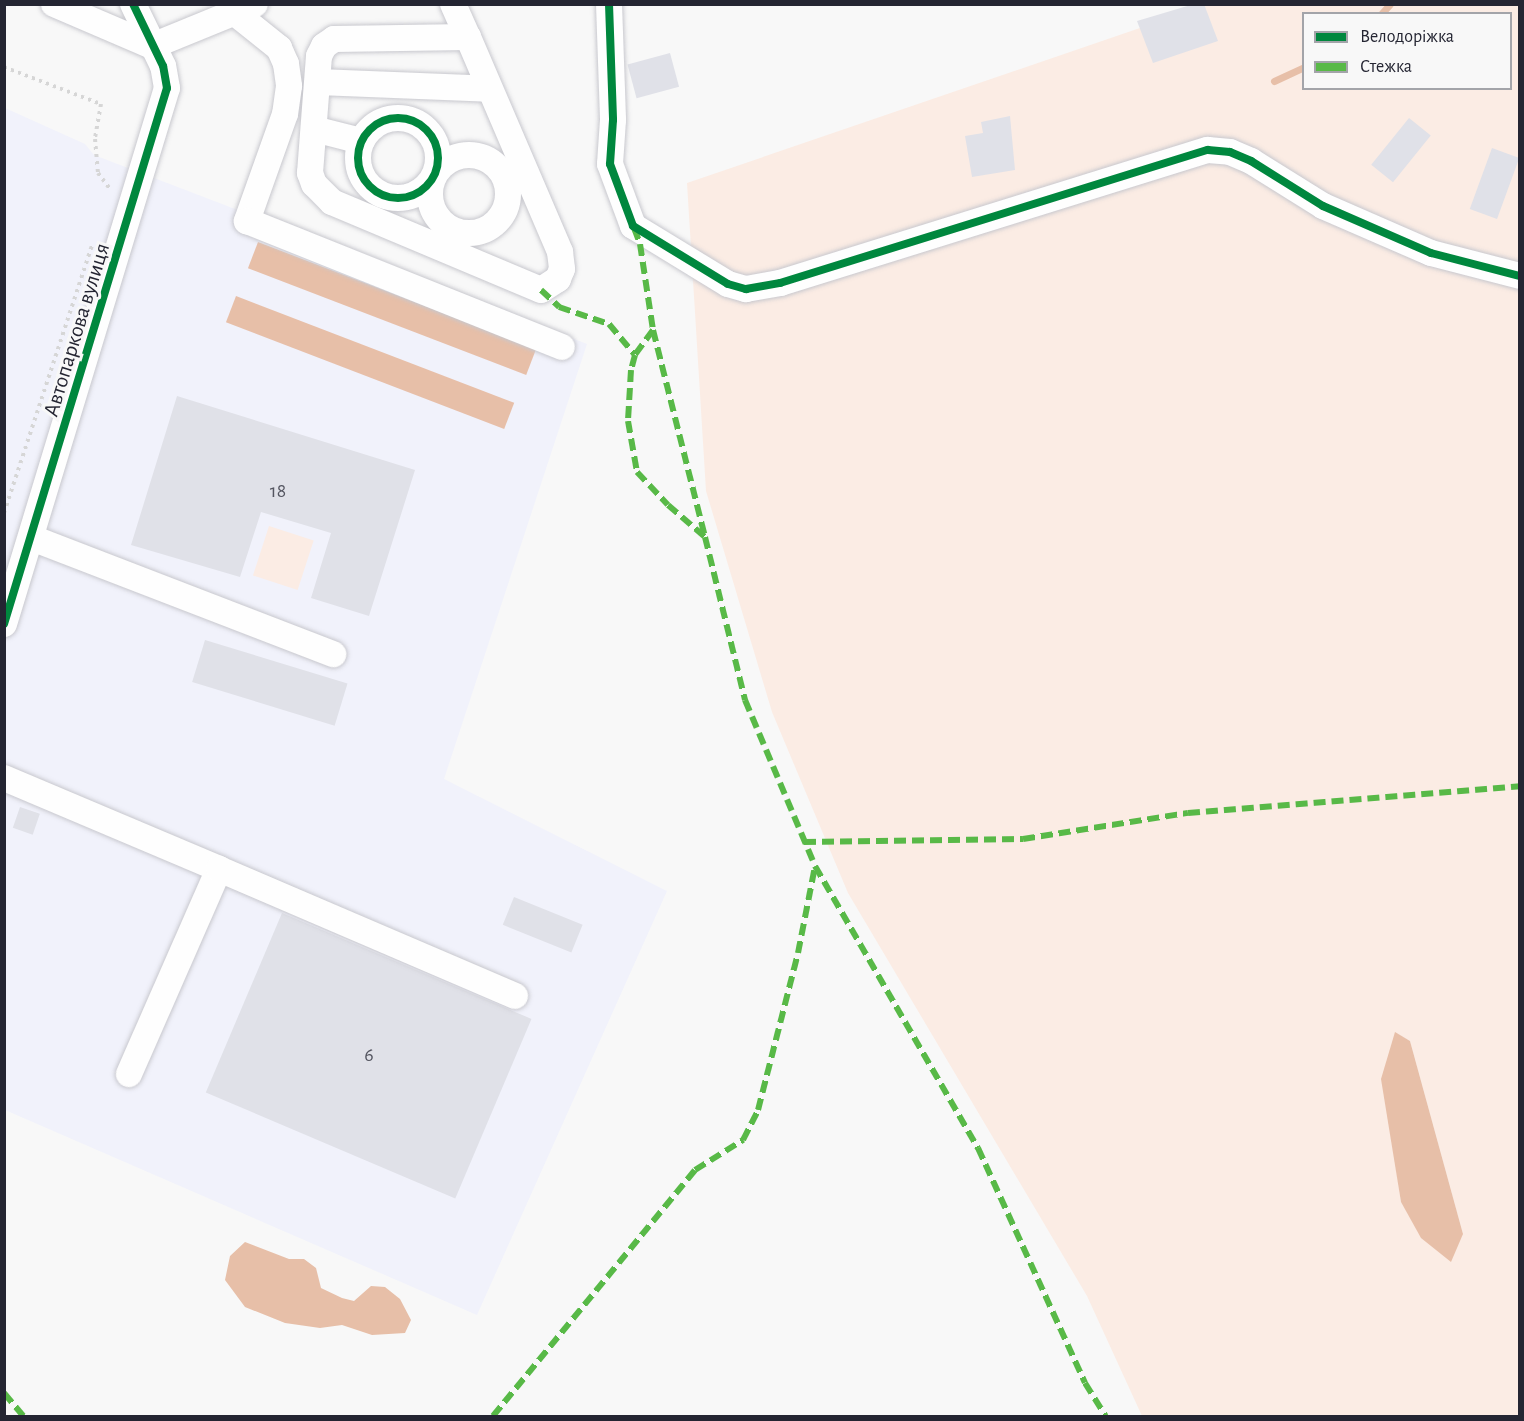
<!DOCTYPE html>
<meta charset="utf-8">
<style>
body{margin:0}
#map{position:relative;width:1524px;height:1421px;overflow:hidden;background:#f8f8f8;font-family:"Alegreya Sans",sans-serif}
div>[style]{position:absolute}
.built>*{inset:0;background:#f1f2fb}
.green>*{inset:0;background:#fbece4;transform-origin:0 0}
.water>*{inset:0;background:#e7bfa8;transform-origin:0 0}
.stream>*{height:7px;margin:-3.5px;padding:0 3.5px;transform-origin:3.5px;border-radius:3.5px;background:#e7bfa8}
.building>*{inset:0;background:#e0e1e8;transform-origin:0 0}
.path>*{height:4px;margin-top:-2px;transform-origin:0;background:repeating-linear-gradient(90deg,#d6d6d6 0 3px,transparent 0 7.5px)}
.roads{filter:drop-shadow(0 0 2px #c8c8ce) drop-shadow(0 0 2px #c8c8ce)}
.minor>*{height:26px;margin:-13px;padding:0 13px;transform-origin:13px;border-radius:13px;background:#fefefe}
.minor>.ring{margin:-13px;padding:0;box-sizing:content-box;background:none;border:26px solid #fefefe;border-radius:50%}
.quiet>*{height:6px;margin-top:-3px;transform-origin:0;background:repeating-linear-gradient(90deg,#58b947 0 12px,transparent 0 18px)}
.cycleway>*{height:8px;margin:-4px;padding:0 4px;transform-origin:4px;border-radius:4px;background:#00873e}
.cycleway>.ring{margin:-4px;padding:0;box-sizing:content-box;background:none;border:8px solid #00873e;border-radius:50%}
span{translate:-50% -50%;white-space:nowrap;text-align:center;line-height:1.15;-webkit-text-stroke:6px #f8f8f8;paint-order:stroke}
.number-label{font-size:20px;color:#545560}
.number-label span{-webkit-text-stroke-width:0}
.street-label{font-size:22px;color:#242532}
.frame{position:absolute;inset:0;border:6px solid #242532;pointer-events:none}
.legend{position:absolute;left:1302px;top:12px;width:210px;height:78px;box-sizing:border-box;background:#f8f8f8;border:2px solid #a3a4a9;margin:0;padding:8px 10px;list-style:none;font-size:18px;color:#242532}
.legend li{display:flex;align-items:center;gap:12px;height:30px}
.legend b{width:30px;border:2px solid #a3a4a9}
</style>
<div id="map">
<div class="built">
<div style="clip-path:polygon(5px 108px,85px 144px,94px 155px,587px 344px,444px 779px,667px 891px,477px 1315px,5px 1110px)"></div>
</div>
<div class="green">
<div style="clip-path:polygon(evenodd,1207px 5px,1519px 5px,1519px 1416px,1142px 1416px,1087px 1296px,848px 893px,772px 712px,706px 491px,687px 183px,1207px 5px,1304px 14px,1510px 14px,1510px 88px,1304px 88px,1304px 14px,1207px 5px,1395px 1033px,1410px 1041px,1463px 1234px,1401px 1202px,1392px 1141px,1395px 1033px)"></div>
<div style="left:269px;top:526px;width:47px;height:52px;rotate:18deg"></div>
</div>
<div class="water">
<div style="left:258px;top:242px;width:298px;height:28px;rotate:21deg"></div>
<div style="left:236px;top:296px;width:298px;height:28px;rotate:21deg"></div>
<div style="clip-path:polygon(1395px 1032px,1410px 1041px,1463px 1234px,1451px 1262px,1421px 1238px,1401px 1202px,1381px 1079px)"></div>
<div style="clip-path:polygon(245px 1242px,289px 1259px,304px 1259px,316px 1268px,321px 1288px,342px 1298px,354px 1301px,371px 1286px,385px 1287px,400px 1299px,411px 1320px,405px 1333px,372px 1335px,342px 1325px,320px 1328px,285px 1323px,245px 1307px,225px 1280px,230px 1256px)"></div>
</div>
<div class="stream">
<div style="left:1381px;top:14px;width:13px;rotate:-48deg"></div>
<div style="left:1274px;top:81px;width:33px;rotate:-25deg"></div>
</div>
<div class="building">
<div style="clip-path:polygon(1194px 4px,1204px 4px,1218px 41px,1153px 63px,1137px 21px)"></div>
<div style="left:670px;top:53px;width:35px;height:44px;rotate:75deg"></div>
<div style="clip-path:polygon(1010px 116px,1015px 170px,972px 177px,965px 136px,983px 133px,981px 122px)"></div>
<div style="left:1409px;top:118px;width:28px;height:60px;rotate:39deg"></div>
<div style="left:1492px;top:148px;width:29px;height:65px;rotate:20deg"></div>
<div style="clip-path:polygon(177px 396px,415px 470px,369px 616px,311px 598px,331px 533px,261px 512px,240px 577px,131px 545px)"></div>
<div style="left:205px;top:640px;width:149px;height:44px;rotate:17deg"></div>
<div style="left:20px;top:807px;width:21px;height:22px;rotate:19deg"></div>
<div style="left:514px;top:897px;width:74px;height:30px;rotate:22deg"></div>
<div style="left:282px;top:913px;width:271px;height:195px;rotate:23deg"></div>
</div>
<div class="path">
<div style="left:4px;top:67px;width:104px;rotate:20.9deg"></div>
<div style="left:101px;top:104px;width:36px;rotate:100deg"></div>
<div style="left:95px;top:139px;width:34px;rotate:85deg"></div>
<div style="left:98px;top:173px;width:20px;rotate:53deg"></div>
<div style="left:4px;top:513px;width:282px;rotate:-71.8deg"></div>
</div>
<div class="roads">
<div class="minor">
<div style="left:54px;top:4px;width:107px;rotate:23.2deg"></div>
<div style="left:453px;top:4px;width:36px;rotate:66deg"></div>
<div style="left:468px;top:37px;width:234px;rotate:66.8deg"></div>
<div style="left:560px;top:252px;width:17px;rotate:83deg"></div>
<div style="left:562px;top:269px;width:11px;rotate:112deg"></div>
<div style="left:558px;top:279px;width:20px;rotate:147deg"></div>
<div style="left:541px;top:290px;width:227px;rotate:-157.2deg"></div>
<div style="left:332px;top:202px;width:25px;rotate:-135deg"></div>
<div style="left:314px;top:184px;width:12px;rotate:-110deg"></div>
<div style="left:310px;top:173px;width:117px;rotate:-85.6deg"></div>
<div style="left:319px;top:56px;width:11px;rotate:-63deg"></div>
<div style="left:324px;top:46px;width:12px;rotate:-35deg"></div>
<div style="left:334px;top:39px;width:134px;rotate:-0.9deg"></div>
<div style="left:609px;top:4px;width:116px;rotate:88deg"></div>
<div style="left:613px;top:120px;width:44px;rotate:93.9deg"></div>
<div style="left:610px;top:164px;width:66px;rotate:69.6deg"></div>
<div style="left:633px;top:226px;width:111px;rotate:31.4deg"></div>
<div style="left:728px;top:284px;width:19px;rotate:16deg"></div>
<div style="left:746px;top:289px;width:35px;rotate:-10deg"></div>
<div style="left:780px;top:283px;width:448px;rotate:-17.3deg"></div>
<div style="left:1208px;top:150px;width:22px;rotate:5deg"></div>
<div style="left:1230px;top:152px;width:23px;rotate:23deg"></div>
<div style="left:1251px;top:161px;width:85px;rotate:32deg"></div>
<div style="left:1323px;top:206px;width:118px;rotate:23.5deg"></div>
<div style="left:1431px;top:253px;width:92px;rotate:14.5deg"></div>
<div style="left:234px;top:12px;width:58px;rotate:38.7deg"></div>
<div style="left:279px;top:48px;width:17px;rotate:66deg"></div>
<div style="left:286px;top:64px;width:22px;rotate:82deg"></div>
<div style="left:289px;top:86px;width:28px;rotate:98deg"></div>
<div style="left:285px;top:114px;width:114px;rotate:109.6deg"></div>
<div style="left:247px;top:221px;width:339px;rotate:21.8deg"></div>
<div style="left:152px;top:46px;width:111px;rotate:-22.2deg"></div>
<div style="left:318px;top:82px;width:171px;rotate:2.3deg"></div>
<div class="ring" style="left:358px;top:118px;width:54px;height:54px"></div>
<div style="left:314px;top:129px;width:49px;rotate:14.3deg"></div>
<div class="ring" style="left:430px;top:155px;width:52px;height:52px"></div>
<div style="left:32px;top:538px;width:323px;rotate:21.1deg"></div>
<div style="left:4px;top:624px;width:560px;rotate:-73.09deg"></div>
<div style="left:167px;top:88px;width:22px;rotate:-100deg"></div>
<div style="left:163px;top:66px;width:69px;rotate:-115.8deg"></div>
<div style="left:4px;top:778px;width:233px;rotate:22.9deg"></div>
<div style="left:219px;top:869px;width:224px;rotate:113.7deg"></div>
<div style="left:219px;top:869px;width:322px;rotate:23.2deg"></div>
</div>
</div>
<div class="quiet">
<div style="left:634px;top:228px;width:17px;rotate:69deg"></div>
<div style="left:640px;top:244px;width:87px;rotate:81.4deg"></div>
<div style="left:653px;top:330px;width:31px;rotate:126deg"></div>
<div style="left:635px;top:355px;width:16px;rotate:105deg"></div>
<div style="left:631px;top:370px;width:51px;rotate:93.4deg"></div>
<div style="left:628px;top:421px;width:52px;rotate:80deg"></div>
<div style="left:637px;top:472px;width:45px;rotate:46.8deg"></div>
<div style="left:668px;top:505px;width:49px;rotate:40.9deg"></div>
<div style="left:705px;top:537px;width:168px;rotate:76.2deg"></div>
<div style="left:745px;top:700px;width:180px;rotate:67.1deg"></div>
<div style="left:815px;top:866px;width:326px;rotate:60deg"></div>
<div style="left:978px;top:1148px;width:258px;rotate:65.5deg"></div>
<div style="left:1085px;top:1383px;width:39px;rotate:58deg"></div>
<div style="left:541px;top:290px;width:25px;rotate:43deg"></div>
<div style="left:559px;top:307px;width:53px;rotate:18.8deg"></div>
<div style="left:609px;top:324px;width:40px;rotate:50deg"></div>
<div style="left:653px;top:330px;width:213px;rotate:75.9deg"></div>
<div style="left:804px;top:842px;width:219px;rotate:-0.8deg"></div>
<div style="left:1023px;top:839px;width:167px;rotate:-9deg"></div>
<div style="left:1188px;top:813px;width:333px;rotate:-4.6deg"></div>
<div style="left:4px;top:1393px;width:30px;rotate:50deg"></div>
<div style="left:493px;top:1416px;width:318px;rotate:-50.6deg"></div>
<div style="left:695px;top:1170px;width:57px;rotate:-32deg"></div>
<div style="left:743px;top:1140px;width:34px;rotate:-63deg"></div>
<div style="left:758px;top:1110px;width:162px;rotate:-75.7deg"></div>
<div style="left:798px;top:953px;width:89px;rotate:-78.9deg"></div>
</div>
<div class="cycleway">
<div style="left:609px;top:4px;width:116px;rotate:88deg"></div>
<div style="left:613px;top:120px;width:44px;rotate:93.9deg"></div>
<div style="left:610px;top:164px;width:66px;rotate:69.6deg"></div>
<div style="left:633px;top:226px;width:111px;rotate:31.4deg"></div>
<div style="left:728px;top:284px;width:19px;rotate:16deg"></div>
<div style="left:746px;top:289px;width:35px;rotate:-10deg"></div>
<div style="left:780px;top:283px;width:448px;rotate:-17.3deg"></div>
<div style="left:1208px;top:150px;width:22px;rotate:5deg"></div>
<div style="left:1230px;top:152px;width:23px;rotate:23deg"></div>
<div style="left:1251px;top:161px;width:85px;rotate:32deg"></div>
<div style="left:1323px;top:206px;width:118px;rotate:23.5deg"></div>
<div style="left:1431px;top:253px;width:92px;rotate:14.5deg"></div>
<div class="ring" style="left:358px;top:118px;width:72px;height:72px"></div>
<div style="left:4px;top:624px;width:560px;rotate:-73.09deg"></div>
<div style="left:167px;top:88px;width:22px;rotate:-100deg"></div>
<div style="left:163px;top:66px;width:69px;rotate:-115.8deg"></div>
</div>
<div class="number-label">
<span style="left:278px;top:491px">18</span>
<span style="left:369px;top:1055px">6</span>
</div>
<div class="street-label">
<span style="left:77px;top:330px;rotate:-73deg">Автопаркова вулиця</span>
</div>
<div class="frame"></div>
<ul class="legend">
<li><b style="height:8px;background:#00873e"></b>Велодоріжка</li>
<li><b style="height:8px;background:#58b947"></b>Стежка</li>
</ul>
</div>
